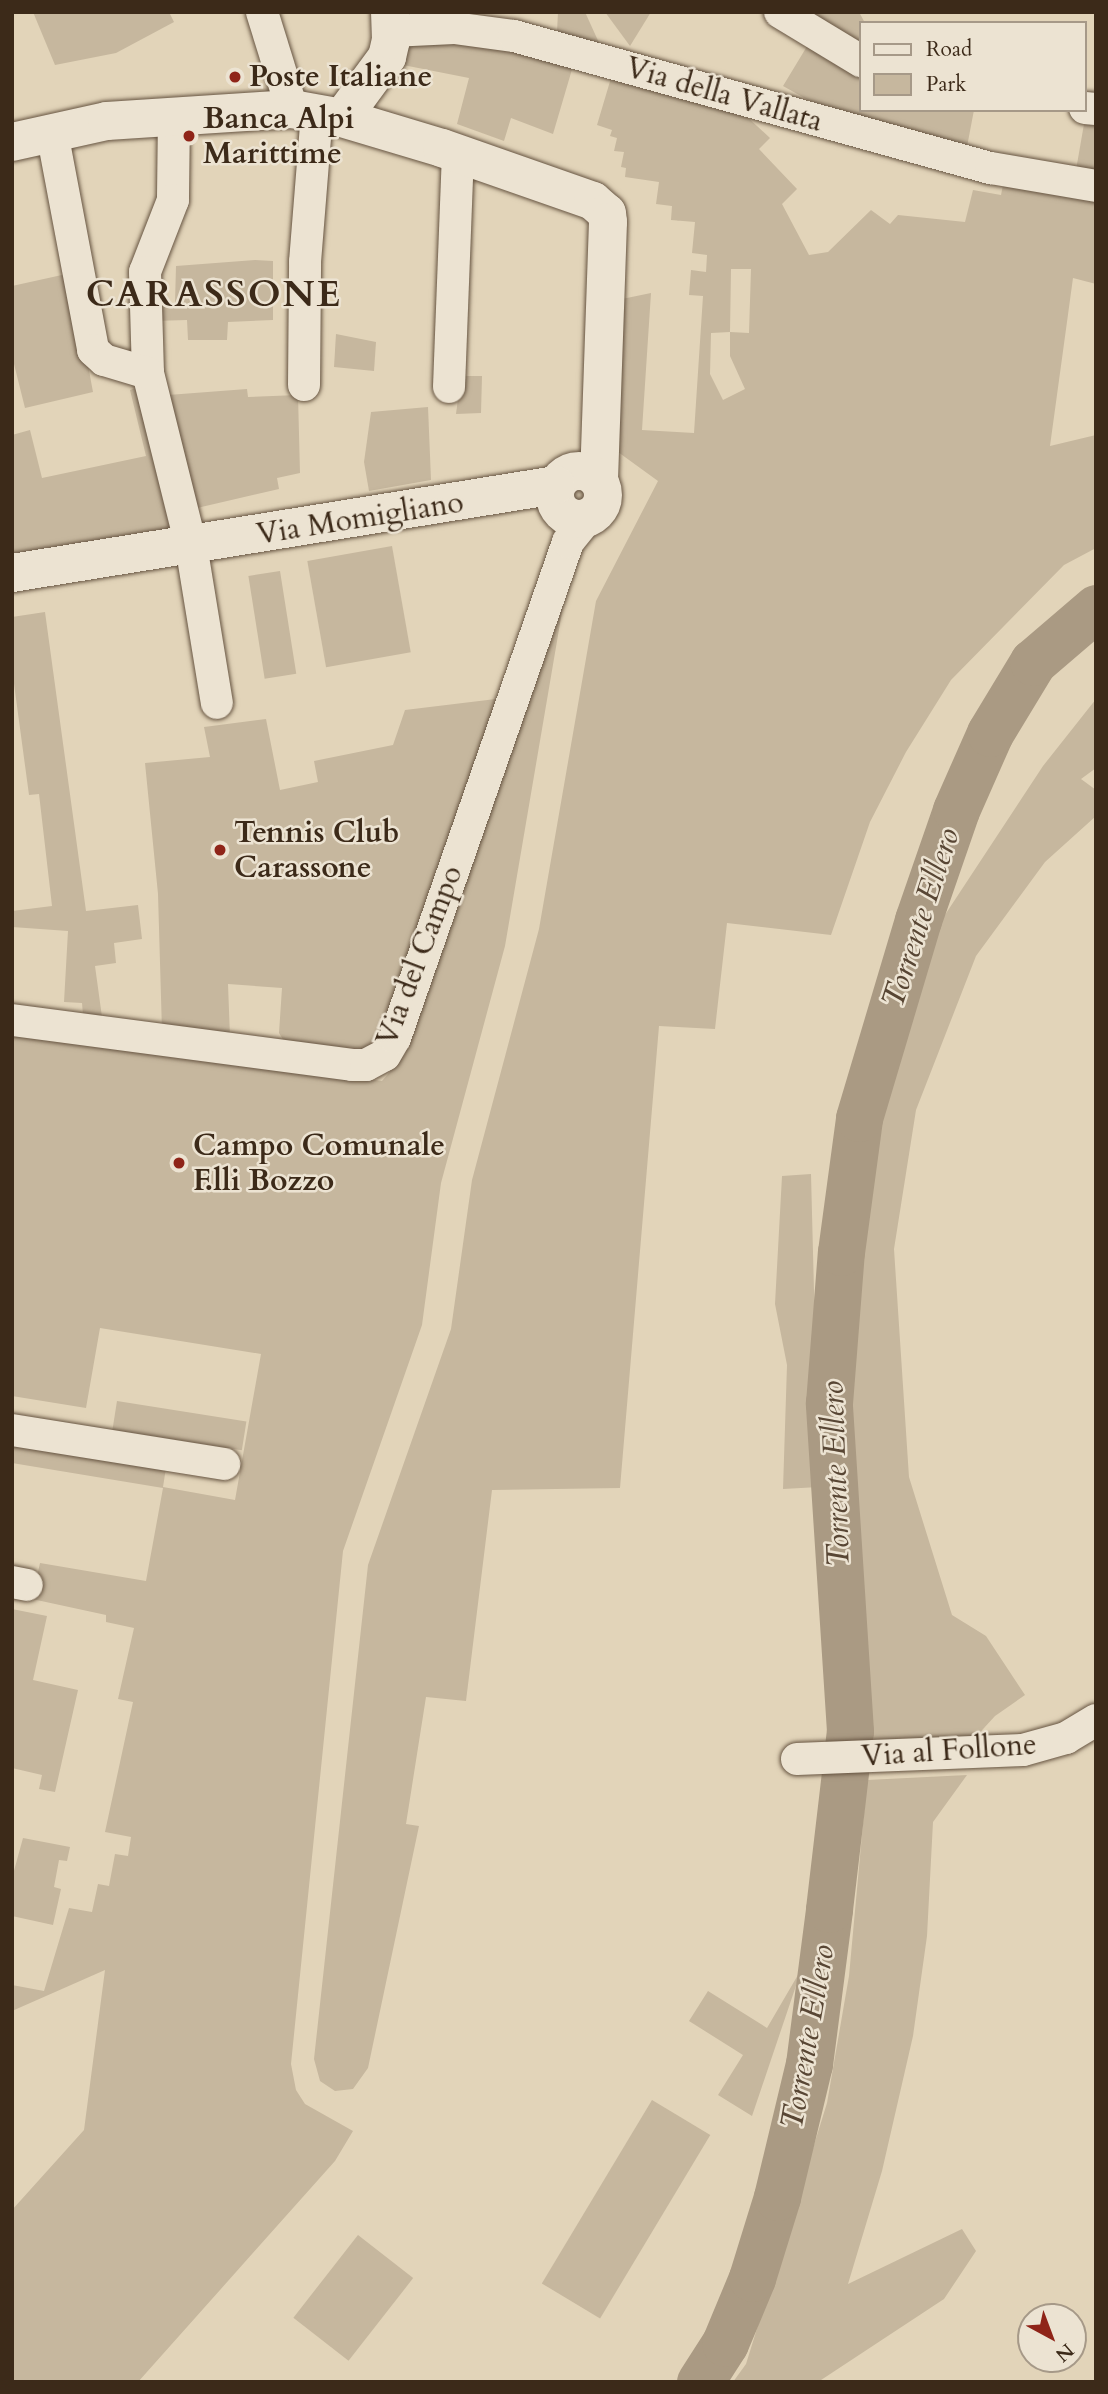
<!DOCTYPE html>
<style>
body{margin:0}
#map{position:relative;width:1108px;height:2394px;overflow:hidden;background:#e2d4b9;font-family:Cardo,serif}
div>[style]{position:absolute}
.green>*{inset:0;background:#c6b79e;transform-origin:0 0}
.river>*{height:47px;margin:-23.5px;padding:0 23.5px;transform-origin:23.5px;border-radius:23.5px;background:#aa9a83}
.roads{filter:drop-shadow(0 0 2px #665441) drop-shadow(0 0 2px #665441)}
.minor>*{height:32px;margin:-16px;padding:0 16px;transform-origin:16px;border-radius:16px;background:#ece3d2}
.tertiary>*{height:38px;margin:-19px;padding:0 19px;transform-origin:19px;border-radius:19px;background:#ece3d2}
.tertiary>.ring{margin:-19px;padding:0;box-sizing:content-box;background:none;border:38px solid #ece3d2;border-radius:50%}
.dots>*{width:19px;height:19px;translate:-50% -50%;box-sizing:border-box;border:4px solid #ece3d2;border-radius:50%}
span{translate:-50% -50%;white-space:nowrap;text-align:center;line-height:1.15;-webkit-text-stroke:5px #ece3d2;paint-order:stroke}
.poi-label{font-size:30px;color:#3c2a19;font-weight:700}
.left{translate:0 -50%;text-align:left}
.street-label{font-size:30px;color:#3c2a19}
.water-label{font-size:32px;color:#584634;font-style:italic}
.district-label{font-size:37px;color:#3c2a19;font-weight:700;letter-spacing:2px}
.frame{position:absolute;inset:0;border:14px solid #3c2a19;pointer-events:none}
.legend{position:absolute;left:859px;top:21px;width:228px;height:91px;box-sizing:border-box;background:#ece3d2;border:2px solid #a69988;margin:0;padding:9px 12px;list-style:none;font-size:21px;color:#3c2a19}
.legend li{display:flex;align-items:center;gap:14px;height:35px}
.legend b{width:35px;border:2px solid #a69988}
.north{position:absolute;left:1017px;top:2303px;width:70px;height:70px;box-sizing:border-box;background:#ece3d2;border:2px solid #a69988;border-radius:50%;rotate:139deg;font-size:19px;font-weight:700;line-height:28px;text-align:center;color:#3c2a19}
.north::after{content:'';display:block;margin:auto;width:24px;height:32px;background:#8f2418;clip-path:polygon(50% 0,100% 100%,50% 72%,0 100%)}
</style>
<div id="map">
<div class="green">
<div style="clip-path:polygon(33px 12px,169px 12px,174px 22px,116px 53px,55px 65px)"></div>
<div style="clip-path:polygon(558px 12px,585px 12px,600px 45px,557px 32px)"></div>
<div style="clip-path:polygon(605px 12px,651px 12px,630px 46px)"></div>
<div style="clip-path:polygon(802px 12px,859px 12px,865px 23px,861px 23px,861px 46px)"></div>
<div style="clip-path:polygon(413px 39px,485px 45px,573px 66px,553px 134px,511px 118px,504px 141px,457px 124px,469px 78px,398px 64px)"></div>
<div style="clip-path:polygon(809px 43px,861px 73px,861px 110px,974px 110px,966px 152px,808px 100px,783px 86px)"></div>
<div style="clip-path:polygon(evenodd,611px 78px,743px 113px,770px 138px,759px 149px,797px 189px,782px 204px,809px 255px,828px 252px,871px 210px,890px 224px,898px 215px,965px 222px,973px 190px,1001px 195px,1004px 180px,1096px 197px,1096px 284px,1073px 278px,1050px 446px,1096px 435px,1096px 548px,1064px 565px,951px 680px,906px 752px,870px 822px,831px 935px,727px 923px,715px 1029px,659px 1026px,620px 1488px,492px 1490px,466px 1701px,426px 1697px,406px 1824px,419px 1826px,368px 2068px,353px 2089px,335px 2091px,320px 2081px,314px 2059px,368px 1565px,451px 1329px,472px 1180px,539px 929px,596px 601px,658px 481px,618px 452px,622px 299px,651px 293px,642px 430px,694px 433px,703px 296px,689px 295px,691px 270px,706px 272px,707px 255px,692px 253px,695px 222px,671px 220px,672px 206px,656px 204px,659px 182px,625px 177px,626px 168px,621px 167px,624px 152px,614px 151px,617px 138px,610px 136px,612px 130px,597px 125px,611px 78px,731px 269px,751px 269px,749px 333px,730px 332px,731px 269px,611px 78px,730px 332px,730px 356px,745px 389px,723px 400px,710px 374px,711px 333px,730px 332px)"></div>
<div style="clip-path:polygon(1084px 124px,1096px 126px,1096px 174px,1076px 170px)"></div>
<div style="clip-path:polygon(255px 260px,273px 261px,273px 320px,228px 322px,227px 340px,188px 340px,187px 320px,153px 321px,153px 303px,175px 303px,176px 266px)"></div>
<div style="clip-path:polygon(71px 273px,93px 392px,25px 408px,12px 356px,12px 286px)"></div>
<div style="clip-path:polygon(336px 334px,376px 342px,374px 371px,334px 367px)"></div>
<div style="clip-path:polygon(461px 376px,482px 376px,481px 413px,456px 414px)"></div>
<div style="clip-path:polygon(136px 388px,170px 529px,12px 554px,12px 435px,30px 430px,42px 478px,146px 456px,130px 390px)"></div>
<div style="clip-path:polygon(247px 389px,248px 397px,298px 395px,300px 473px,277px 478px,279px 489px,197px 508px,168px 395px)"></div>
<div style="clip-path:polygon(428px 407px,431px 480px,369px 491px,364px 462px,371px 412px)"></div>
<div style="left:392px;top:546px;width:108px;height:86px;rotate:80deg"></div>
<div style="left:280px;top:571px;width:104px;height:32px;rotate:81deg"></div>
<div style="clip-path:polygon(563px 606px,505px 946px,441px 1183px,422px 1325px,343px 1551px,291px 2064px,296px 2090px,305px 2104px,353px 2131px,335px 2161px,138px 2382px,12px 2382px,12px 2210px,84px 2130px,105px 1970px,12px 2011px,12px 1985px,44px 1991px,69px 1908px,92px 1912px,98px 1884px,109px 1886px,115px 1854px,128px 1856px,131px 1837px,105px 1832px,133px 1702px,118px 1699px,134px 1628px,106px 1622px,106px 1615px,32px 1599px,40px 1563px,146px 1581px,163px 1488px,12px 1463px,12px 1443px,166px 1468px,163px 1487px,235px 1500px,261px 1354px,100px 1328px,86px 1408px,12px 1396px,12px 1032px,382px 1081px,405px 1054px)"></div>
<div style="clip-path:polygon(45px 612px,86px 911px,138px 905px,142px 939px,114px 943px,116px 963px,95px 966px,102px 1017px,83px 1015px,82px 1003px,64px 1002px,68px 931px,12px 927px,12px 911px,52px 906px,39px 794px,29px 795px,12px 669px,12px 617px)"></div>
<div style="clip-path:polygon(504px 698px,383px 1038px,365px 1053px,284px 1041px,279px 1033px,282px 988px,228px 984px,230px 1037px,162px 1031px,158px 894px,145px 763px,210px 757px,204px 727px,266px 719px,280px 790px,318px 782px,314px 761px,393px 745px,405px 710px)"></div>
<div style="clip-path:polygon(1096px 699px,1096px 768px,1081px 779px,1096px 790px,1096px 816px,1045px 862px,976px 956px,916px 1110px,894px 1249px,909px 1477px,952px 1615px,986px 1636px,1025px 1695px,995px 1716px,973px 1740px,865px 1747px,843px 1405px,854px 1248px,871px 1120px,937px 927px,1043px 766px)"></div>
<div style="clip-path:polygon(811px 1174px,819px 1487px,783px 1489px,787px 1365px,775px 1304px,782px 1176px)"></div>
<div style="left:117px;top:1401px;width:131px;height:29px;rotate:9deg"></div>
<div style="clip-path:polygon(12px 1609px,47px 1616px,33px 1680px,78px 1690px,55px 1792px,39px 1789px,42px 1775px,12px 1768px)"></div>
<div style="clip-path:polygon(967px 1775px,933px 1822px,927px 1936px,913px 2036px,882px 2171px,848px 2284px,962px 2229px,976px 2251px,944px 2299px,818px 2382px,733px 2382px,746px 2364px,827px 2103px,849px 1976px,867px 1780px)"></div>
<div style="clip-path:polygon(23px 1838px,70px 1847px,67px 1861px,59px 1860px,54px 1887px,61px 1889px,53px 1925px,12px 1916px,12px 1878px)"></div>
<div style="clip-path:polygon(802px 1968px,752px 2116px,718px 2095px,743px 2055px,689px 2021px,708px 1991px,767px 2028px)"></div>
<div style="left:652px;top:2100px;width:68px;height:214px;rotate:31deg"></div>
<div style="left:358px;top:2235px;width:70px;height:105px;rotate:38deg"></div>
</div>
<div class="river">
<div style="left:700px;top:2382px;width:46px;rotate:-57.3deg"></div>
<div style="left:725px;top:2343px;width:70px;rotate:-67.4deg"></div>
<div style="left:752px;top:2278px;width:85px;rotate:-72.8deg"></div>
<div style="left:777px;top:2197px;width:137px;rotate:-76.5deg"></div>
<div style="left:809px;top:2064px;width:156px;rotate:-82.6deg"></div>
<div style="left:829px;top:1909px;width:179px;rotate:-83.3deg"></div>
<div style="left:850px;top:1731px;width:329px;rotate:-93.7deg"></div>
<div style="left:829px;top:1403px;width:151px;rotate:-85.5deg"></div>
<div style="left:841px;top:1252px;width:135px;rotate:-82.3deg"></div>
<div style="left:859px;top:1118px;width:207px;rotate:-73.4deg"></div>
<div style="left:918px;top:920px;width:116px;rotate:-70.9deg"></div>
<div style="left:956px;top:810px;width:84px;rotate:-66.2deg"></div>
<div style="left:990px;top:733px;width:83px;rotate:-58.8deg"></div>
<div style="left:1033px;top:662px;width:83px;rotate:-40.6deg"></div>
</div>
<div class="roads">
<div class="minor">
<div style="left:262px;top:12px;width:102px;rotate:72.8deg"></div>
<div style="left:780px;top:12px;width:95px;rotate:31.2deg"></div>
<div style="left:391px;top:31px;width:63px;rotate:-2.7deg"></div>
<div style="left:454px;top:28px;width:61px;rotate:7.6deg"></div>
<div style="left:514px;top:36px;width:495px;rotate:15.5deg"></div>
<div style="left:991px;top:168px;width:107px;rotate:9.7deg"></div>
<div style="left:1085px;top:108px;width:11px;rotate:5deg"></div>
<div style="left:174px;top:115px;width:85px;rotate:90.7deg"></div>
<div style="left:173px;top:200px;width:77px;rotate:111.3deg"></div>
<div style="left:145px;top:272px;width:101px;rotate:88.3deg"></div>
<div style="left:148px;top:373px;width:177px;rotate:76deg"></div>
<div style="left:191px;top:545px;width:160px;rotate:80.7deg"></div>
<div style="left:52px;top:132px;width:222px;rotate:79.3deg"></div>
<div style="left:93px;top:350px;width:15px;rotate:42deg"></div>
<div style="left:104px;top:360px;width:46px;rotate:16.5deg"></div>
<div style="left:304px;top:385px;width:123px;rotate:-89.5deg"></div>
<div style="left:305px;top:262px;width:148px;rotate:-85.4deg"></div>
<div style="left:449px;top:387px;width:234px;rotate:-87.8deg"></div>
<div style="left:12px;top:1020px;width:343px;rotate:7.5deg"></div>
<div style="left:352px;top:1065px;width:14px"></div>
<div style="left:366px;top:1065px;width:21px;rotate:-28deg"></div>
<div style="left:385px;top:1055px;width:20px;rotate:-60deg"></div>
<div style="left:395px;top:1038px;width:525px;rotate:-70.77deg"></div>
<div style="left:568px;top:542px;width:32px;rotate:-51deg"></div>
<div style="left:12px;top:1430px;width:215px;rotate:9.1deg"></div>
<div style="left:12px;top:1582px;width:15px;rotate:11deg"></div>
<div style="left:797px;top:1759px;width:226px;rotate:-2.3deg"></div>
<div style="left:1023px;top:1750px;width:45px;rotate:-15.6deg"></div>
<div style="left:1066px;top:1738px;width:35px;rotate:-31deg"></div>
</div>
<div class="tertiary">
<div style="left:342px;top:118px;width:76px;rotate:-53.6deg"></div>
<div style="left:387px;top:57px;width:17px;rotate:-77deg"></div>
<div style="left:391px;top:40px;width:28px;rotate:-92deg"></div>
<div style="left:12px;top:142px;width:97px;rotate:-12.5deg"></div>
<div style="left:107px;top:121px;width:185px;rotate:-3.7deg"></div>
<div style="left:292px;top:109px;width:51px;rotate:10.2deg"></div>
<div style="left:342px;top:118px;width:104px;rotate:16.7deg"></div>
<div style="left:442px;top:148px;width:160px;rotate:19.3deg"></div>
<div style="left:593px;top:201px;width:18px;rotate:41deg"></div>
<div style="left:607px;top:213px;width:9px;rotate:84deg"></div>
<div style="left:608px;top:222px;width:259px;rotate:92deg"></div>
<div class="ring" style="left:555px;top:471px;width:10px;height:10px"></div>
<div style="left:12px;top:573px;width:551px;rotate:-9.19deg"></div>
</div>
</div>
<div class="dots">
<div style="left:235px;top:77px;background:#8f2418"></div>
<div style="left:189px;top:136px;background:#8f2418"></div>
<div style="left:220px;top:850px;background:#8f2418"></div>
<div style="left:179px;top:1163px;background:#8f2418"></div>
</div>
<div class="poi-label">
<span class="left" style="left:249px;top:77px">Poste Italiane</span>
<span class="left" style="left:203px;top:136px">Banca Alpi<br>Marittime</span>
<span class="left" style="left:234px;top:850px">Tennis Club<br>Carassone</span>
<span class="left" style="left:193px;top:1163px">Campo Comunale<br>F.lli Bozzo</span>
</div>
<div class="street-label">
<span style="left:724px;top:95px;rotate:16deg">Via della Vallata</span>
<span style="left:360px;top:519px;rotate:-9deg">Via Momigliano</span>
<span style="left:420px;top:956px;rotate:-69deg">Via del Campo</span>
<span style="left:949px;top:1751px;rotate:-4deg">Via al Follone</span>
</div>
<div class="water-label">
<span style="left:921px;top:918px;rotate:-72deg">Torrente Ellero</span>
<span style="left:836px;top:1474px;rotate:-92deg">Torrente Ellero</span>
<span style="left:808px;top:2037px;rotate:-80deg">Torrente Ellero</span>
</div>
<div class="district-label">
<span style="left:214px;top:294px">CARASSONE</span>
</div>
<div class="frame"></div>
<ul class="legend">
<li><b style="height:9px;background:#ece3d2"></b>Road</li>
<li><b style="height:19px;background:#c6b79e"></b>Park</li>
</ul>
<div class="north">N</div>
</div>
